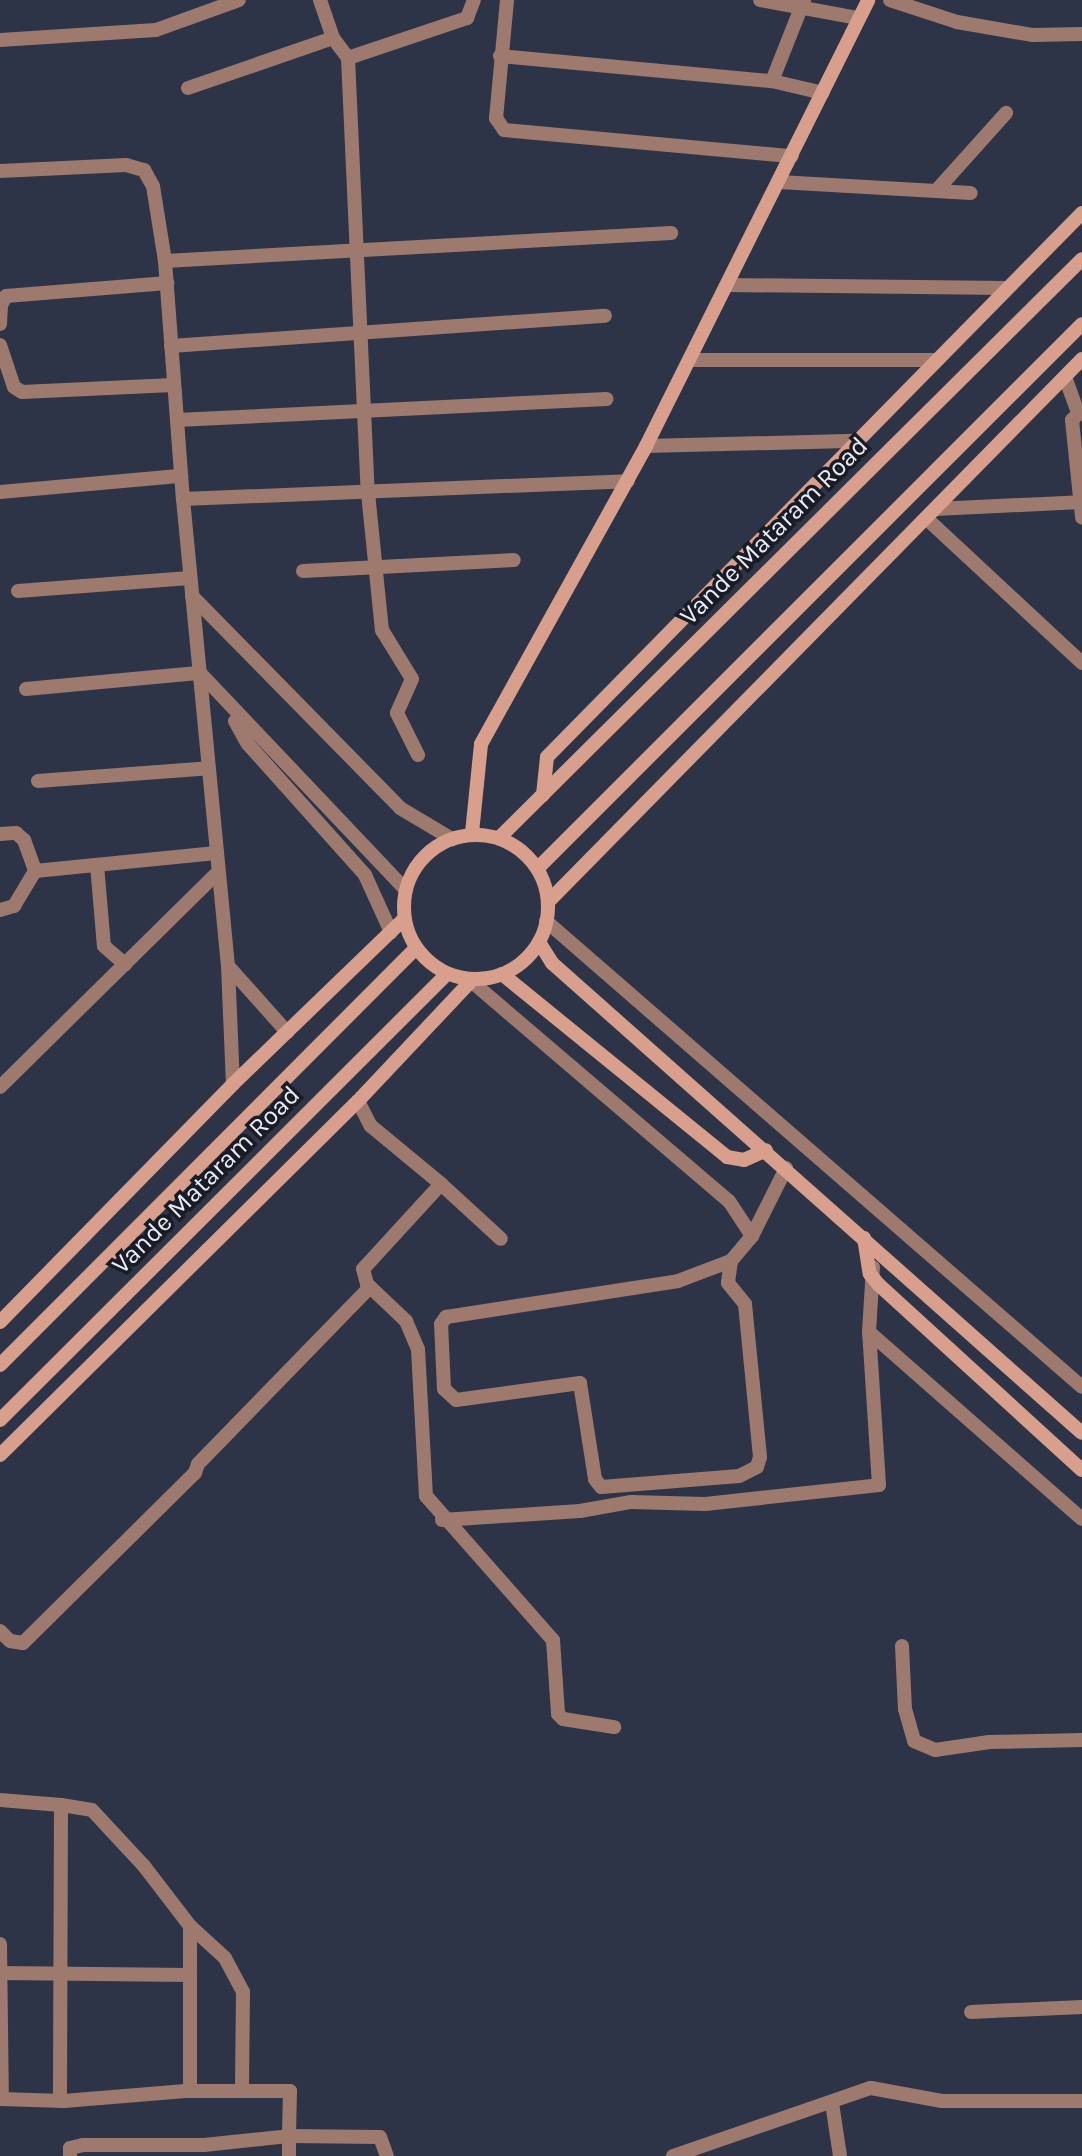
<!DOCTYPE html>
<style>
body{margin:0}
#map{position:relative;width:1082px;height:2156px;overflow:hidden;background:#2e3447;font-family:Karla,sans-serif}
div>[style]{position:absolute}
.street>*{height:14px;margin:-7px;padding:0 7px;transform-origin:7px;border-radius:7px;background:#9d7a6d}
.secondary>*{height:14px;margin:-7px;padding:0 7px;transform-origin:7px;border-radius:7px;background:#d8a08c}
.secondary>.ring{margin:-7px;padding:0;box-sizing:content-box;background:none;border:14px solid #d8a08c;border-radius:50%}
span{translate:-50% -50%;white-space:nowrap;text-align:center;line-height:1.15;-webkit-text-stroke:7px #1a1c25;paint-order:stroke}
.street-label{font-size:26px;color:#e8ecf8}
</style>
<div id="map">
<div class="street">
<div style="left:320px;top:0;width:40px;rotate:71.1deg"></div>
<div style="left:333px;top:38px;width:25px;rotate:53deg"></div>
<div style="left:348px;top:58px;width:435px;rotate:87.4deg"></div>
<div style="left:368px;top:493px;width:138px;rotate:84.2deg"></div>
<div style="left:382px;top:630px;width:57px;rotate:58.5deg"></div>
<div style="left:412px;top:679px;width:37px;rotate:114deg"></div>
<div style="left:397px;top:713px;width:47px;rotate:63.4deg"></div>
<div style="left:507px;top:0;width:119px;rotate:95.3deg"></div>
<div style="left:496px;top:118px;width:14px;rotate:56deg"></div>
<div style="left:504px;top:130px;width:289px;rotate:5.2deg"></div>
<div style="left:760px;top:0;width:100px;rotate:10.4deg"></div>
<div style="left:890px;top:0;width:71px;rotate:18.2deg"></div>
<div style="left:957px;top:22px;width:76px;rotate:9.8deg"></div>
<div style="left:1032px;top:35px;width:50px;rotate:-1.1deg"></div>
<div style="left:0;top:40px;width:156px;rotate:-3.7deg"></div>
<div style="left:156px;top:30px;width:88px;rotate:-19.9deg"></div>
<div style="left:500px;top:56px;width:273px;rotate:5.3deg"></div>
<div style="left:772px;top:81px;width:52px;rotate:13.2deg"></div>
<div style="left:348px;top:58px;width:126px;rotate:-18.6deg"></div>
<div style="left:467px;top:18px;width:19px;rotate:-69deg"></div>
<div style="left:772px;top:81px;width:87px;rotate:-68.4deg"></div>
<div style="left:188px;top:88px;width:153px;rotate:-19deg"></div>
<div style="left:0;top:171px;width:126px;rotate:-2.7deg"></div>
<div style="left:126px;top:165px;width:19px;rotate:16deg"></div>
<div style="left:144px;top:170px;width:18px;rotate:61deg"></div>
<div style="left:153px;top:186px;width:76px;rotate:80.9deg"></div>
<div style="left:165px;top:261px;width:239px;rotate:85.7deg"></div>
<div style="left:183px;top:499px;width:469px;rotate:84.5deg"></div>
<div style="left:228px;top:966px;width:118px;rotate:87.6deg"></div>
<div style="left:779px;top:182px;width:192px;rotate:3.3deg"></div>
<div style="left:936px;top:191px;width:105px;rotate:-48.1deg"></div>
<div style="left:165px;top:261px;width:507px;rotate:-3.17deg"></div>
<div style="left:728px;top:285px;width:277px;rotate:0.6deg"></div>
<div style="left:0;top:324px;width:19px;rotate:-87deg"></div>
<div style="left:1px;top:305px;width:10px;rotate:-61deg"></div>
<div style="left:6px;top:296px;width:162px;rotate:-4.6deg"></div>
<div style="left:0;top:345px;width:44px;rotate:71.6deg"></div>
<div style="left:14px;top:387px;width:9px;rotate:32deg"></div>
<div style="left:22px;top:392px;width:151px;rotate:-2.7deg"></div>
<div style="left:171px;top:346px;width:435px;rotate:-4deg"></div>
<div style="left:689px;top:360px;width:247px"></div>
<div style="left:1065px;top:377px;width:35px;rotate:70deg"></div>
<div style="left:1082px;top:410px;width:14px;rotate:135deg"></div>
<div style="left:1072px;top:420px;width:98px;rotate:84.1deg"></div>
<div style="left:177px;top:420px;width:430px;rotate:-2.8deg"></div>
<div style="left:646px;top:446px;width:211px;rotate:-1.4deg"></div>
<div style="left:0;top:492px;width:182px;rotate:-5.1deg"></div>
<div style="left:183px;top:499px;width:445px;rotate:-2.3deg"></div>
<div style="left:935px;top:509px;width:146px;rotate:-2.7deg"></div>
<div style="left:926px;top:518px;width:213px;rotate:42.9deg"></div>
<div style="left:303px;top:571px;width:211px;rotate:-3deg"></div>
<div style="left:18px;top:591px;width:172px;rotate:-4.3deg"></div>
<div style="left:192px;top:596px;width:297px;rotate:45.5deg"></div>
<div style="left:400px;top:808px;width:61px;rotate:30.8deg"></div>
<div style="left:201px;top:674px;width:296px;rotate:46.5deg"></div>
<div style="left:26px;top:689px;width:175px;rotate:-5.3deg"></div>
<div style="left:235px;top:721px;width:26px;rotate:61deg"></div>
<div style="left:248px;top:744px;width:176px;rotate:48.2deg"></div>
<div style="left:365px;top:875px;width:63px;rotate:65.5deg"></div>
<div style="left:38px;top:781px;width:171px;rotate:-4.3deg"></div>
<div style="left:0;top:834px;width:16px;rotate:-4deg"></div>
<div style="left:16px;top:833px;width:11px;rotate:41deg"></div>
<div style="left:24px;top:840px;width:33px;rotate:70deg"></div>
<div style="left:97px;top:865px;width:81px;rotate:85.1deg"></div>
<div style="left:104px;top:946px;width:28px;rotate:41deg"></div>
<div style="left:0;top:910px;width:15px;rotate:-16deg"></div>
<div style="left:14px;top:906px;width:41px;rotate:-59deg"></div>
<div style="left:35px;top:871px;width:182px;rotate:-5.7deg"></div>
<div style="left:546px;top:921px;width:710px;rotate:41deg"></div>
<div style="left:228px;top:966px;width:89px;rotate:48.2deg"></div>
<div style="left:471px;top:981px;width:339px;rotate:40.5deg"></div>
<div style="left:729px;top:1201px;width:42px;rotate:56.7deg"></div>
<div style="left:0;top:1087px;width:306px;rotate:-44.6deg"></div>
<div style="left:358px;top:1101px;width:28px;rotate:63deg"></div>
<div style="left:371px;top:1126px;width:91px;rotate:39.6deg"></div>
<div style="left:441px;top:1184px;width:115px;rotate:132.5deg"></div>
<div style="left:363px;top:1269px;width:16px;rotate:75deg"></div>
<div style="left:367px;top:1284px;width:54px;rotate:43.5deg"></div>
<div style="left:406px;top:1321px;width:30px;rotate:67deg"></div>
<div style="left:418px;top:1349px;width:147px;rotate:86.9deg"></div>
<div style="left:426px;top:1496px;width:192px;rotate:48.6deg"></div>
<div style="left:553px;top:1640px;width:74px;rotate:86.1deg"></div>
<div style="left:558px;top:1714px;width:7px;rotate:45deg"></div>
<div style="left:563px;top:1719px;width:52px;rotate:8.9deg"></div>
<div style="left:441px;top:1184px;width:81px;rotate:42.5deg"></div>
<div style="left:731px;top:1261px;width:22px;rotate:98deg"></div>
<div style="left:728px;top:1283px;width:27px;rotate:51deg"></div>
<div style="left:745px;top:1304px;width:154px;rotate:84.4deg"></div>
<div style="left:760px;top:1457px;width:10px;rotate:107deg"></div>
<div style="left:757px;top:1467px;width:20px;rotate:153deg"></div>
<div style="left:739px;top:1476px;width:138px;rotate:175.4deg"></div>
<div style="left:601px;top:1487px;width:10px;rotate:-127deg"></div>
<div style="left:595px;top:1479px;width:97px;rotate:-98.9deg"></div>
<div style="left:580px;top:1383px;width:125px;rotate:172.2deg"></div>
<div style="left:456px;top:1400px;width:16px;rotate:-137deg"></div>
<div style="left:444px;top:1389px;width:65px;rotate:-92.6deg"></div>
<div style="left:441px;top:1324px;width:9px;rotate:-54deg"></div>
<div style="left:446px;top:1317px;width:235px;rotate:-8.8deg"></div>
<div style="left:678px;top:1281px;width:57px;rotate:-20.7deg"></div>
<div style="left:731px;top:1261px;width:33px;rotate:-50deg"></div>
<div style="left:752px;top:1236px;width:76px;rotate:-63.4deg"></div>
<div style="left:869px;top:1332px;width:283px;rotate:41.3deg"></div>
<div style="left:442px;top:1520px;width:138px;rotate:-3.7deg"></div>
<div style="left:580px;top:1511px;width:52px;rotate:-10deg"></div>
<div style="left:631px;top:1502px;width:74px;rotate:1.5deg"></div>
<div style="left:705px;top:1504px;width:175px;rotate:-6.2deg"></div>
<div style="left:879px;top:1485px;width:153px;rotate:-93.7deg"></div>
<div style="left:869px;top:1332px;width:65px;rotate:-86.5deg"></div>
<div style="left:0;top:1631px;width:14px;rotate:45deg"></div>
<div style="left:10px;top:1641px;width:13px;rotate:9deg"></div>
<div style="left:23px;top:1643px;width:242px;rotate:-44.7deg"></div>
<div style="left:195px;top:1473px;width:9px;rotate:-72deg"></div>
<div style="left:198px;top:1464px;width:247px;rotate:-45.8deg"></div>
<div style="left:902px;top:1646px;width:63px;rotate:87.3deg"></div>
<div style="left:905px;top:1709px;width:33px;rotate:74deg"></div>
<div style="left:914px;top:1741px;width:23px;rotate:23deg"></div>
<div style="left:935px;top:1750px;width:55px;rotate:-8.4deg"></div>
<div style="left:989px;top:1742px;width:93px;rotate:-1.2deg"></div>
<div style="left:0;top:1800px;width:61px;rotate:4.7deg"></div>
<div style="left:61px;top:1805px;width:296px;rotate:90.2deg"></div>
<div style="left:61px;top:1805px;width:31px;rotate:9deg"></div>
<div style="left:92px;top:1810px;width:76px;rotate:47.1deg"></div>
<div style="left:144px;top:1866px;width:76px;rotate:52.5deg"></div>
<div style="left:190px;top:1926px;width:49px;rotate:90deg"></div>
<div style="left:190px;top:1926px;width:47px;rotate:42.4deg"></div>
<div style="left:225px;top:1958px;width:38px;rotate:62deg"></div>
<div style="left:243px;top:1992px;width:99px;rotate:90.6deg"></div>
<div style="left:0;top:1944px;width:155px;rotate:89.3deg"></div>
<div style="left:0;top:1973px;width:190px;rotate:0.6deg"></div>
<div style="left:190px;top:1975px;width:116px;rotate:90deg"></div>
<div style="left:971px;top:2012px;width:111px;rotate:-2.6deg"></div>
<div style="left:0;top:2099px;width:64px;rotate:1.8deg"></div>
<div style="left:64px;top:2101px;width:122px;rotate:-4.7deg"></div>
<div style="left:186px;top:2091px;width:104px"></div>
<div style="left:290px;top:2091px;width:45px;rotate:91.3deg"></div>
<div style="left:289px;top:2136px;width:91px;rotate:0.6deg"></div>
<div style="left:380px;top:2137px;width:20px;rotate:70deg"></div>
<div style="left:832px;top:2103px;width:54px;rotate:81.4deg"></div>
<div style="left:70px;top:2156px;width:8px;rotate:-90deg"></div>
<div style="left:70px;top:2148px;width:13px;rotate:-13deg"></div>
<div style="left:83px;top:2145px;width:121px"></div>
<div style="left:204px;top:2145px;width:85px;rotate:-6deg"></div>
<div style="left:289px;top:2136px;width:20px;rotate:90deg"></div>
<div style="left:673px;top:2156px;width:209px;rotate:-19deg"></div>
<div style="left:871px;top:2088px;width:72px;rotate:10.4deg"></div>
<div style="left:942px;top:2101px;width:140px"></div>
</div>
<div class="secondary">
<div style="left:543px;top:795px;width:38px;rotate:-84deg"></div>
<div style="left:547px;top:757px;width:763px;rotate:-45.48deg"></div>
<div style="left:472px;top:833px;width:89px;rotate:-84.2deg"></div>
<div style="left:481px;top:744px;width:341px;rotate:-61deg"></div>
<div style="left:646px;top:446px;width:498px;rotate:-63.5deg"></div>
<div class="ring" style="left:404px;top:835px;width:130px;height:130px"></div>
<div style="left:500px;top:837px;width:820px;rotate:-44.8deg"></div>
<div style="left:538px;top:868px;width:769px;rotate:-45deg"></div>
<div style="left:549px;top:901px;width:760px;rotate:-45.48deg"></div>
<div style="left:539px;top:942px;width:25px;rotate:58deg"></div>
<div style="left:552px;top:963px;width:708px;rotate:41.57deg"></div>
<div style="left:502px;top:974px;width:290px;rotate:39.1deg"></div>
<div style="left:727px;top:1157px;width:17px;rotate:10deg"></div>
<div style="left:744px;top:1160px;width:24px;rotate:-24deg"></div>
<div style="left:864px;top:1238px;width:36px;rotate:81deg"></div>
<div style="left:870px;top:1274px;width:13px;rotate:51deg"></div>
<div style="left:878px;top:1284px;width:276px;rotate:42.4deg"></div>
<div style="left:0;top:1322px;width:333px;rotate:-45.6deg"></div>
<div style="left:233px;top:1084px;width:238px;rotate:-44deg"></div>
<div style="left:0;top:1365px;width:589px;rotate:-45.07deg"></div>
<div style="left:0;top:1420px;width:631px;rotate:-44.94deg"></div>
<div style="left:0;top:1455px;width:503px;rotate:-44.68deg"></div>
<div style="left:358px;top:1101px;width:165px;rotate:-46.7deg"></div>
</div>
<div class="street-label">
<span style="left:774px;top:531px;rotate:-45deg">Vande Mataram Road</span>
<span style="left:206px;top:1180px;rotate:-45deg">Vande Mataram Road</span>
</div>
</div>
